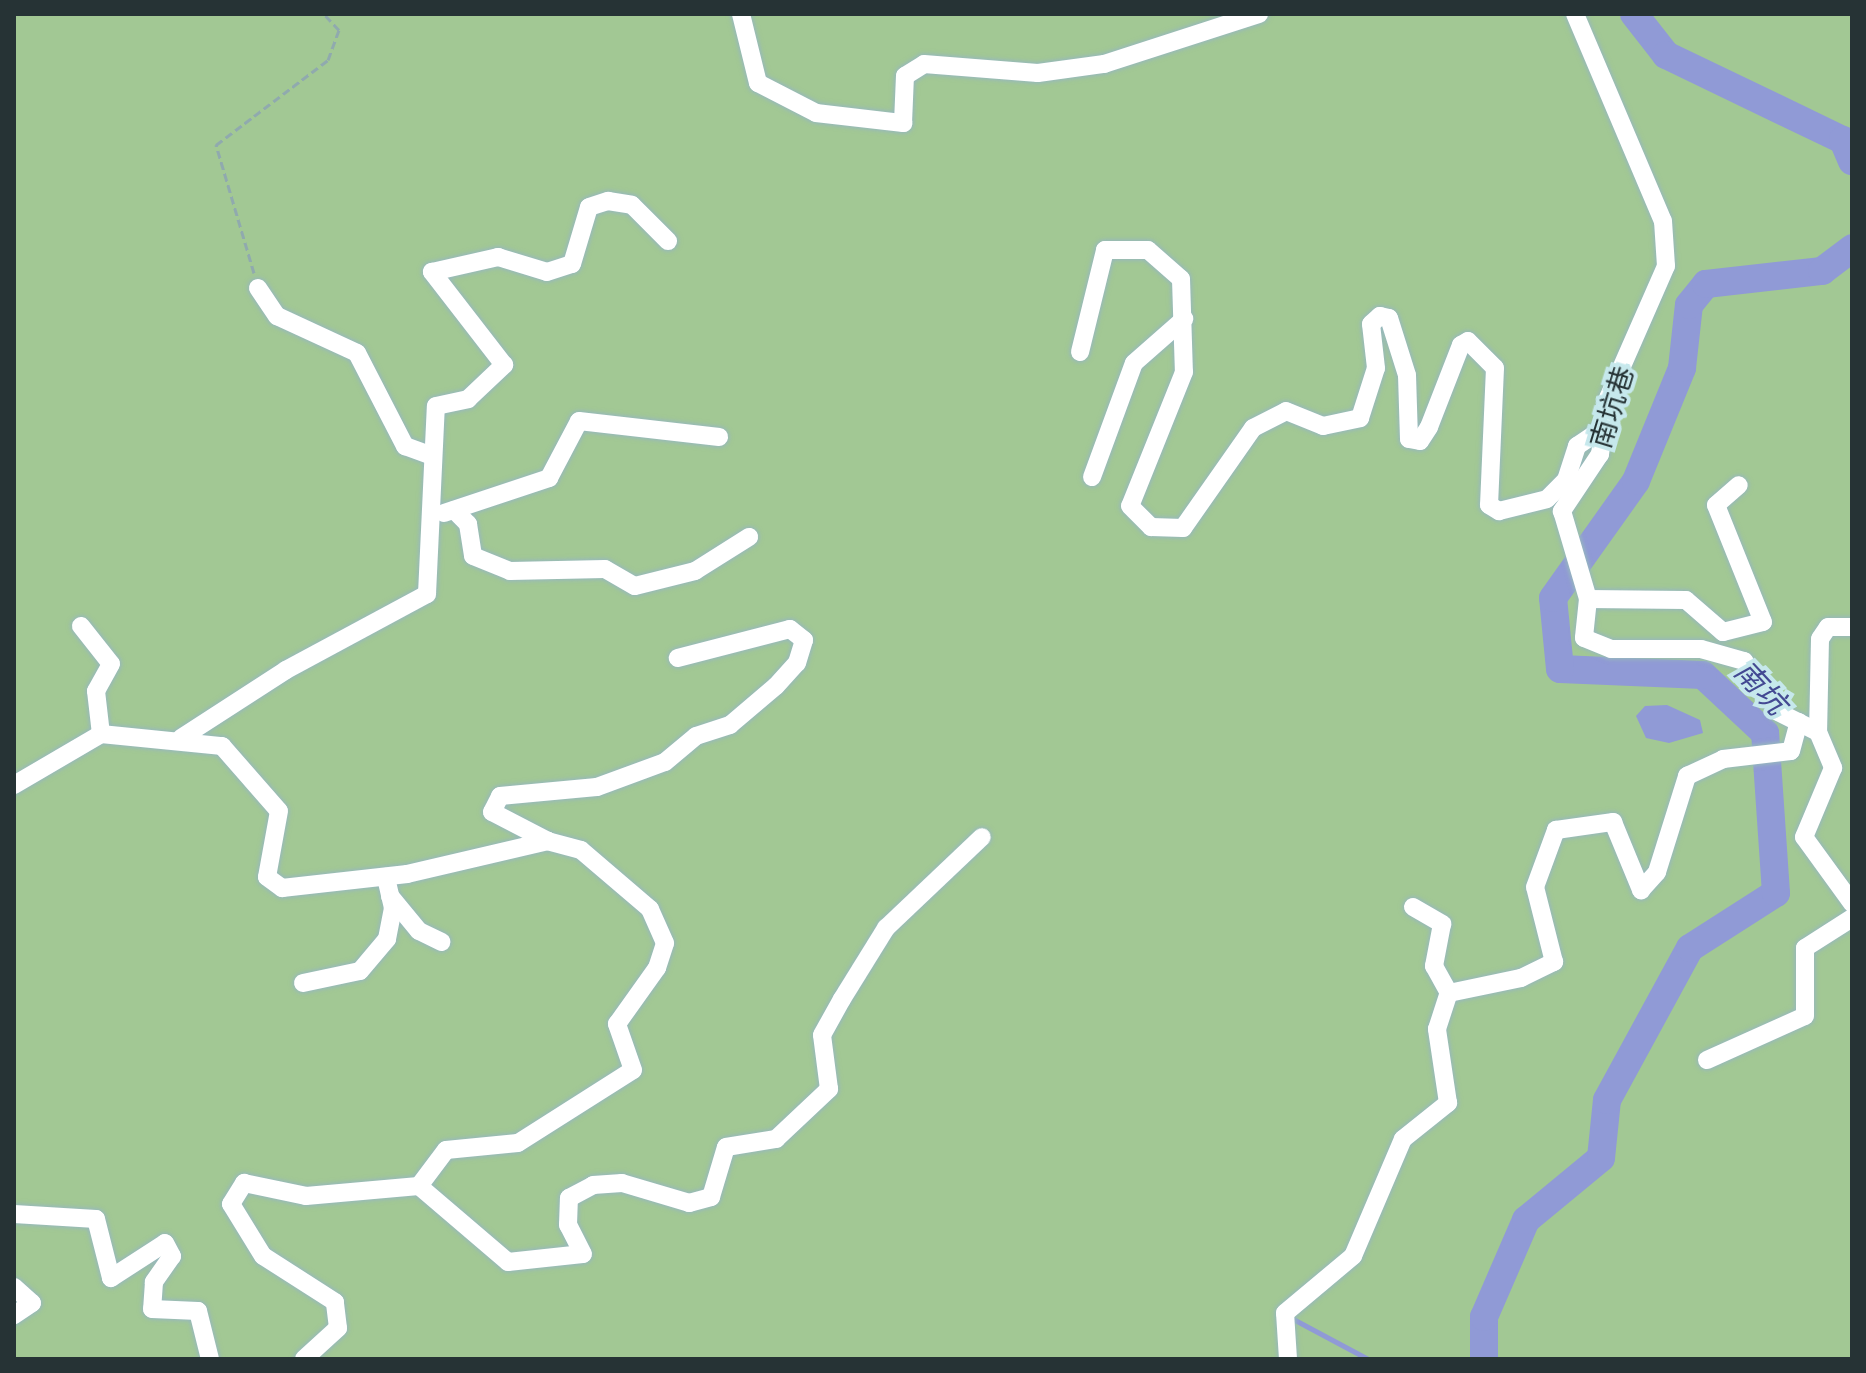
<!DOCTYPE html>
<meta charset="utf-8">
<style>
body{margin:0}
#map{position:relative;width:1866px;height:1373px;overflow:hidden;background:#c6e8ec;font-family:"Public Sans","Noto Sans TC",sans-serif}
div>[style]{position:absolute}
.green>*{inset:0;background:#a2c894;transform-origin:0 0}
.water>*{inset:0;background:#909ad6}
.stream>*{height:5px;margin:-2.5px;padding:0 2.5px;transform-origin:2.5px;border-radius:2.5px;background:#909ad6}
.river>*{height:28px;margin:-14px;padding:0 14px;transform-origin:14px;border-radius:14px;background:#909ad6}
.path>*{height:3px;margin-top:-1.5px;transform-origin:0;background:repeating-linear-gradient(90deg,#90aaae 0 8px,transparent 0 12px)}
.roads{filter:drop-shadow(0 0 2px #97b8bc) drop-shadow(0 0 2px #97b8bc)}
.minor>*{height:18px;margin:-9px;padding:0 9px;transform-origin:9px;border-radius:9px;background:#fff}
span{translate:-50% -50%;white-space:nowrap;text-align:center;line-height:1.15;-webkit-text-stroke:8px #c6e8ec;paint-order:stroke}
.street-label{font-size:28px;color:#263335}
.water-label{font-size:30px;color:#434992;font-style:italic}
.frame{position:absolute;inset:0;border:16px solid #263335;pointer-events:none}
</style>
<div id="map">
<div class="green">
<div style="left:14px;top:14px;width:1838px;height:1345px"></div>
</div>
<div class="water">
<div style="clip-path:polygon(1667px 705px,1700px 720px,1703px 733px,1669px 743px,1646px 738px,1636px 716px,1645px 706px)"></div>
</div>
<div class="stream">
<div style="left:1293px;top:1319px;width:85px;rotate:28.1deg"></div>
<div style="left:1470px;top:1359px;width:14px;rotate:-12deg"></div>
</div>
<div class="river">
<div style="left:1634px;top:14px;width:52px;rotate:52deg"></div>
<div style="left:1666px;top:55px;width:196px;rotate:25.7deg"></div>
<div style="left:1843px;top:140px;width:23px;rotate:67deg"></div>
<div style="left:1484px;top:1359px;width:42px;rotate:-90deg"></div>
<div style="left:1484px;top:1317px;width:106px;rotate:-66.6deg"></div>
<div style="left:1526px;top:1220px;width:97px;rotate:-39.6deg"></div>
<div style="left:1601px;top:1158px;width:58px;rotate:-84.1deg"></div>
<div style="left:1607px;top:1100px;width:173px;rotate:-61.4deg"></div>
<div style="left:1690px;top:948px;width:102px;rotate:-32.6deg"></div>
<div style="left:1776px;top:893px;width:160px;rotate:-93.9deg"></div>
<div style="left:1765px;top:733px;width:85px;rotate:-136.9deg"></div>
<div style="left:1703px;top:675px;width:143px;rotate:-177.6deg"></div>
<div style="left:1560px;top:669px;width:71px;rotate:-95.6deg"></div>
<div style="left:1553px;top:598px;width:143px;rotate:-54.6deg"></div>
<div style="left:1636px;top:481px;width:122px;rotate:-67.8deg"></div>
<div style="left:1682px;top:368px;width:63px;rotate:-83.7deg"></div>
<div style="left:1689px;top:305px;width:27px;rotate:-51deg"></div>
<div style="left:1706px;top:284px;width:117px;rotate:-6.4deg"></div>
<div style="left:1822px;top:271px;width:38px;rotate:-37deg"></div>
</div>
<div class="path">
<div style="left:254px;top:273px;width:134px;rotate:-106.5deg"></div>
<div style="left:216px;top:145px;width:141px;rotate:-37.2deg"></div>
<div style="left:328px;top:60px;width:32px;rotate:-70deg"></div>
<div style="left:339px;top:30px;width:22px;rotate:-133deg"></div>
</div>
<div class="roads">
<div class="minor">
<div style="left:741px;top:14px;width:71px;rotate:76.2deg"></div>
<div style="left:758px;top:83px;width:65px;rotate:27.3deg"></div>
<div style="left:816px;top:113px;width:88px;rotate:6.6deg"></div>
<div style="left:903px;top:123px;width:47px;rotate:-87.6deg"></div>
<div style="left:905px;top:76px;width:22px;rotate:-32deg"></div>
<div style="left:924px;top:64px;width:114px;rotate:4.5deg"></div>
<div style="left:1038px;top:73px;width:67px;rotate:-7.8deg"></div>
<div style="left:1104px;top:64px;width:163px;rotate:-17.9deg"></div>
<div style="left:1575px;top:14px;width:225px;rotate:67deg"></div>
<div style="left:1663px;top:221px;width:45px;rotate:86.2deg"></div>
<div style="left:1666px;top:266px;width:144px;rotate:113.7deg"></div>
<div style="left:1608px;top:398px;width:57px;rotate:98.1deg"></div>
<div style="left:1600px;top:454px;width:69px;rotate:123.7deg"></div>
<div style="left:1562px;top:511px;width:92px;rotate:73.5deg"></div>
<div style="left:1588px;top:599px;width:39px;rotate:96deg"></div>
<div style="left:1584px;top:638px;width:29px;rotate:22deg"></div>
<div style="left:1611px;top:649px;width:90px"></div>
<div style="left:1701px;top:649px;width:45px;rotate:15.6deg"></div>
<div style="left:1744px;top:661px;width:61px;rotate:56.3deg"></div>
<div style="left:1778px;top:712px;width:45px;rotate:26.6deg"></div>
<div style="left:258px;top:288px;width:34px;rotate:56deg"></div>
<div style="left:277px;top:316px;width:88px;rotate:24.8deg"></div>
<div style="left:357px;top:353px;width:105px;rotate:62.7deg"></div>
<div style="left:405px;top:446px;width:27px;rotate:20deg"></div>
<div style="left:1080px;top:352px;width:105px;rotate:-76.2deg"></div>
<div style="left:1105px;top:250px;width:43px"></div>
<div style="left:1148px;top:250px;width:44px;rotate:41.3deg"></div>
<div style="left:1181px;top:279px;width:93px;rotate:88.2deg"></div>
<div style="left:1184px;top:372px;width:144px;rotate:111.9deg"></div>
<div style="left:1130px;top:506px;width:30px;rotate:45deg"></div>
<div style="left:1151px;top:527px;width:32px;rotate:2deg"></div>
<div style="left:1183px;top:528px;width:122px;rotate:-55deg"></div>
<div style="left:1253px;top:428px;width:37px;rotate:-27deg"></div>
<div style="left:1286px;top:411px;width:40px;rotate:22deg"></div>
<div style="left:1323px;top:426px;width:38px;rotate:-12deg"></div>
<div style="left:1360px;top:418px;width:52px;rotate:-72.3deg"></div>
<div style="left:1376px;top:368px;width:44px;rotate:-96.5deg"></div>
<div style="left:1371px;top:324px;width:12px;rotate:-42deg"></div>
<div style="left:1380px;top:316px;width:9px;rotate:13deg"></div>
<div style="left:1389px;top:318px;width:60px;rotate:72.5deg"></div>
<div style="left:1407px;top:375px;width:64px;rotate:88.2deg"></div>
<div style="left:1409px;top:439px;width:11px;rotate:10deg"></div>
<div style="left:1420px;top:441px;width:17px;rotate:-57deg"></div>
<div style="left:1429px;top:427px;width:88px;rotate:-68.7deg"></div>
<div style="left:1461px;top:345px;width:8px;rotate:-30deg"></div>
<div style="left:1468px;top:341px;width:38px;rotate:45deg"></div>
<div style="left:1495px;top:368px;width:137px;rotate:92.5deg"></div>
<div style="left:1489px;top:505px;width:12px;rotate:31deg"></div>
<div style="left:1499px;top:511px;width:49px;rotate:-14deg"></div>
<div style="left:1547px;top:499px;width:27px;rotate:-45deg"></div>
<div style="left:1566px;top:480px;width:36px;rotate:-72deg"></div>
<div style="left:1577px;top:446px;width:30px;rotate:-34deg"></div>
<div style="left:1092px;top:477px;width:121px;rotate:-69.8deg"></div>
<div style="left:1134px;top:363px;width:67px;rotate:-41.3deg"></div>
<div style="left:454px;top:510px;width:20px;rotate:45deg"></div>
<div style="left:468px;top:524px;width:32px;rotate:81deg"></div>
<div style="left:473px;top:556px;width:40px;rotate:22deg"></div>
<div style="left:510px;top:571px;width:95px;rotate:-1.2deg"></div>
<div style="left:605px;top:569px;width:34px;rotate:30deg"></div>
<div style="left:635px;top:586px;width:62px;rotate:-14deg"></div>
<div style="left:695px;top:571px;width:64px;rotate:-32.2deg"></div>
<div style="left:444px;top:513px;width:111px;rotate:-18.4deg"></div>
<div style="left:549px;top:478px;width:64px;rotate:-62.2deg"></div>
<div style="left:579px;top:421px;width:141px;rotate:6.5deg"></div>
<div style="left:1588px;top:599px;width:98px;rotate:0.6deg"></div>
<div style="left:1686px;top:600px;width:49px;rotate:40.9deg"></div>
<div style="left:1723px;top:632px;width:41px;rotate:-14deg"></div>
<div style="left:1763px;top:622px;width:126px;rotate:-111.9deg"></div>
<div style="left:1716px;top:505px;width:30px;rotate:-41deg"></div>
<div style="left:81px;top:626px;width:48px;rotate:51.7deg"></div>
<div style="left:111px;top:664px;width:31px;rotate:119deg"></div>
<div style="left:96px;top:691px;width:43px;rotate:83.4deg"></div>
<div style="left:1852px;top:627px;width:24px;rotate:180deg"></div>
<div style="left:1828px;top:627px;width:14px;rotate:124deg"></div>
<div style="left:1820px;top:639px;width:93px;rotate:91.2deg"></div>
<div style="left:1818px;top:732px;width:39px;rotate:67deg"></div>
<div style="left:1833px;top:768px;width:75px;rotate:112.8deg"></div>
<div style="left:1804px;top:837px;width:82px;rotate:54deg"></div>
<div style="left:181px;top:738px;width:125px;rotate:-32.9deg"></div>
<div style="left:286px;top:670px;width:160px;rotate:-28.3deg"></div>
<div style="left:427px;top:594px;width:188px;rotate:-87.3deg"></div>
<div style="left:436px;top:406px;width:33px;rotate:-12deg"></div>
<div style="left:468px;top:399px;width:50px;rotate:-43.4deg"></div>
<div style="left:504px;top:365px;width:118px;rotate:-127.7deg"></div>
<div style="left:432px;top:272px;width:68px;rotate:-12.8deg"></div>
<div style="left:498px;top:257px;width:51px;rotate:17deg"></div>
<div style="left:547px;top:272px;width:26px;rotate:-18deg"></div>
<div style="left:572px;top:264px;width:59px;rotate:-73.4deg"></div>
<div style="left:589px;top:207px;width:20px;rotate:-18deg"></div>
<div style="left:608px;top:201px;width:24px;rotate:9deg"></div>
<div style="left:632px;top:205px;width:51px;rotate:45deg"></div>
<div style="left:14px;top:785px;width:101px;rotate:-30.4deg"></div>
<div style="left:101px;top:734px;width:122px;rotate:5.7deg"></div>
<div style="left:222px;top:746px;width:86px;rotate:48.8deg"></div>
<div style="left:279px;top:811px;width:67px;rotate:100.3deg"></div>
<div style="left:267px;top:877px;width:19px;rotate:36deg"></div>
<div style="left:282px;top:888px;width:126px;rotate:-6.4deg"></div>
<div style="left:407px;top:874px;width:145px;rotate:-13.2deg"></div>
<div style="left:548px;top:841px;width:63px;rotate:-152.6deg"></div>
<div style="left:492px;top:812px;width:18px;rotate:-63deg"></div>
<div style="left:500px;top:796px;width:97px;rotate:-5.3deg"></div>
<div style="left:597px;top:787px;width:72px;rotate:-20.2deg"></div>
<div style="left:665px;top:762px;width:40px;rotate:-40deg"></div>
<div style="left:696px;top:736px;width:36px;rotate:-18deg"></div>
<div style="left:730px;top:725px;width:60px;rotate:-40.3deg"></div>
<div style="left:776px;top:686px;width:31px;rotate:-48deg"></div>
<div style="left:797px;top:663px;width:24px;rotate:-73deg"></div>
<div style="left:804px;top:640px;width:18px;rotate:-142deg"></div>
<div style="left:790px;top:629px;width:116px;rotate:165.5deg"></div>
<div style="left:390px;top:896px;width:45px;rotate:50.4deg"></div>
<div style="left:419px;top:931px;width:25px;rotate:26deg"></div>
<div style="left:1413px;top:907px;width:34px;rotate:30deg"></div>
<div style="left:1442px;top:924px;width:43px;rotate:100.8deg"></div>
<div style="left:1434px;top:966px;width:31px;rotate:61deg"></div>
<div style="left:303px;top:983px;width:58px;rotate:-11.9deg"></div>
<div style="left:360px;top:971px;width:42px;rotate:-49.8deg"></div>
<div style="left:387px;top:939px;width:32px;rotate:-79deg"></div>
<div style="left:393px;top:908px;width:32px;rotate:-103deg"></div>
<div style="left:1707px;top:1060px;width:107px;rotate:-24.2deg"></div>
<div style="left:1805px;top:1016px;width:68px;rotate:-90deg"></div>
<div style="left:1805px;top:948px;width:56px;rotate:-32.6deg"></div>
<div style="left:419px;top:1186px;width:45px;rotate:-53.1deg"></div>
<div style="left:446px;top:1150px;width:72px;rotate:-5.6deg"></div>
<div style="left:518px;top:1143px;width:136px;rotate:-32.4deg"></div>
<div style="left:633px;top:1070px;width:49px;rotate:-109.2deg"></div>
<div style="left:617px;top:1024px;width:69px;rotate:-54.5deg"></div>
<div style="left:657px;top:968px;width:26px;rotate:-72deg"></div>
<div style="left:665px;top:943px;width:37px;rotate:-114deg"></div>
<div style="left:650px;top:909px;width:91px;rotate:-139.5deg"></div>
<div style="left:581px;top:850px;width:34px;rotate:-165deg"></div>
<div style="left:14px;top:1214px;width:82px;rotate:3.5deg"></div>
<div style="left:96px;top:1219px;width:61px;rotate:75.7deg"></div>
<div style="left:111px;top:1278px;width:64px;rotate:-32.9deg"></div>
<div style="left:165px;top:1243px;width:15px;rotate:62deg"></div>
<div style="left:172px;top:1256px;width:32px;rotate:125deg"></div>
<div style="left:154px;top:1282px;width:27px;rotate:94deg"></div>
<div style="left:152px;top:1309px;width:46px;rotate:2.5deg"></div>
<div style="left:198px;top:1311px;width:49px;rotate:76deg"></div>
<div style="left:14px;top:1287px;width:24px;rotate:42deg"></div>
<div style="left:32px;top:1303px;width:22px;rotate:146deg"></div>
<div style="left:304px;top:1359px;width:46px;rotate:-42.4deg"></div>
<div style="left:338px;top:1328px;width:26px;rotate:-97deg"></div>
<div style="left:335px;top:1302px;width:85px;rotate:-147.4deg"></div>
<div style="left:263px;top:1256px;width:61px;rotate:-121.6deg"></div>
<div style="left:231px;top:1204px;width:25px;rotate:-58deg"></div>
<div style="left:244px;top:1183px;width:63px;rotate:11.8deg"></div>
<div style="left:306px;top:1196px;width:113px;rotate:-5.1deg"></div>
<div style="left:419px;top:1186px;width:117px;rotate:40.5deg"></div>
<div style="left:508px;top:1262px;width:75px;rotate:-6.1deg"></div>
<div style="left:583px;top:1254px;width:33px;rotate:-117deg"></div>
<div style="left:568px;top:1225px;width:27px;rotate:-88deg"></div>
<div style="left:569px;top:1198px;width:27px;rotate:-28deg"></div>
<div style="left:593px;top:1185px;width:29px;rotate:-4deg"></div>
<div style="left:622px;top:1183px;width:70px;rotate:16.6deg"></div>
<div style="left:689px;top:1203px;width:23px;rotate:-15deg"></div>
<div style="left:711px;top:1197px;width:52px;rotate:-73.3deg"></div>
<div style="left:726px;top:1147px;width:51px;rotate:-9.1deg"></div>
<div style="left:776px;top:1139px;width:73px;rotate:-43.3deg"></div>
<div style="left:829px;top:1089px;width:54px;rotate:-97.4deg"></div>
<div style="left:822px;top:1035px;width:41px;rotate:-60.9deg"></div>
<div style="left:842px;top:999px;width:84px;rotate:-58.2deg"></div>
<div style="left:886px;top:928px;width:132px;rotate:-43.5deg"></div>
<div style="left:1288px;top:1359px;width:46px;rotate:-93.7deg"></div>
<div style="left:1285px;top:1313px;width:89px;rotate:-40deg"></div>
<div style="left:1353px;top:1256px;width:127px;rotate:-66.9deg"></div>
<div style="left:1403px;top:1139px;width:58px;rotate:-38.7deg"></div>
<div style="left:1448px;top:1103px;width:75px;rotate:-98.5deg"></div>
<div style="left:1437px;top:1029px;width:38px;rotate:-72deg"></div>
<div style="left:1449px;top:993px;width:74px;rotate:-11.8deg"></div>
<div style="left:1521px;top:978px;width:37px;rotate:-26deg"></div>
<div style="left:1554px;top:962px;width:77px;rotate:-104.2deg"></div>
<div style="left:1535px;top:887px;width:61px;rotate:-69.8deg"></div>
<div style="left:1556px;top:830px;width:58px;rotate:-8deg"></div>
<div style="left:1613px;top:822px;width:74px;rotate:67.6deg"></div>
<div style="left:1641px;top:890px;width:24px;rotate:-48deg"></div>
<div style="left:1657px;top:872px;width:101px;rotate:-72.6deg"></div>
<div style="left:1687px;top:776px;width:40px;rotate:-25deg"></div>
<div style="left:1723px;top:759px;width:68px;rotate:-6.7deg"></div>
<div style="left:1791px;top:751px;width:30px;rotate:-75deg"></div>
</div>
</div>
<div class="street-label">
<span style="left:1612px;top:407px;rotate:-73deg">南坑巷</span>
</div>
<div class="water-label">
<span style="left:1761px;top:687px;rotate:47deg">南坑</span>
</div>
<div class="frame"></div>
</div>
